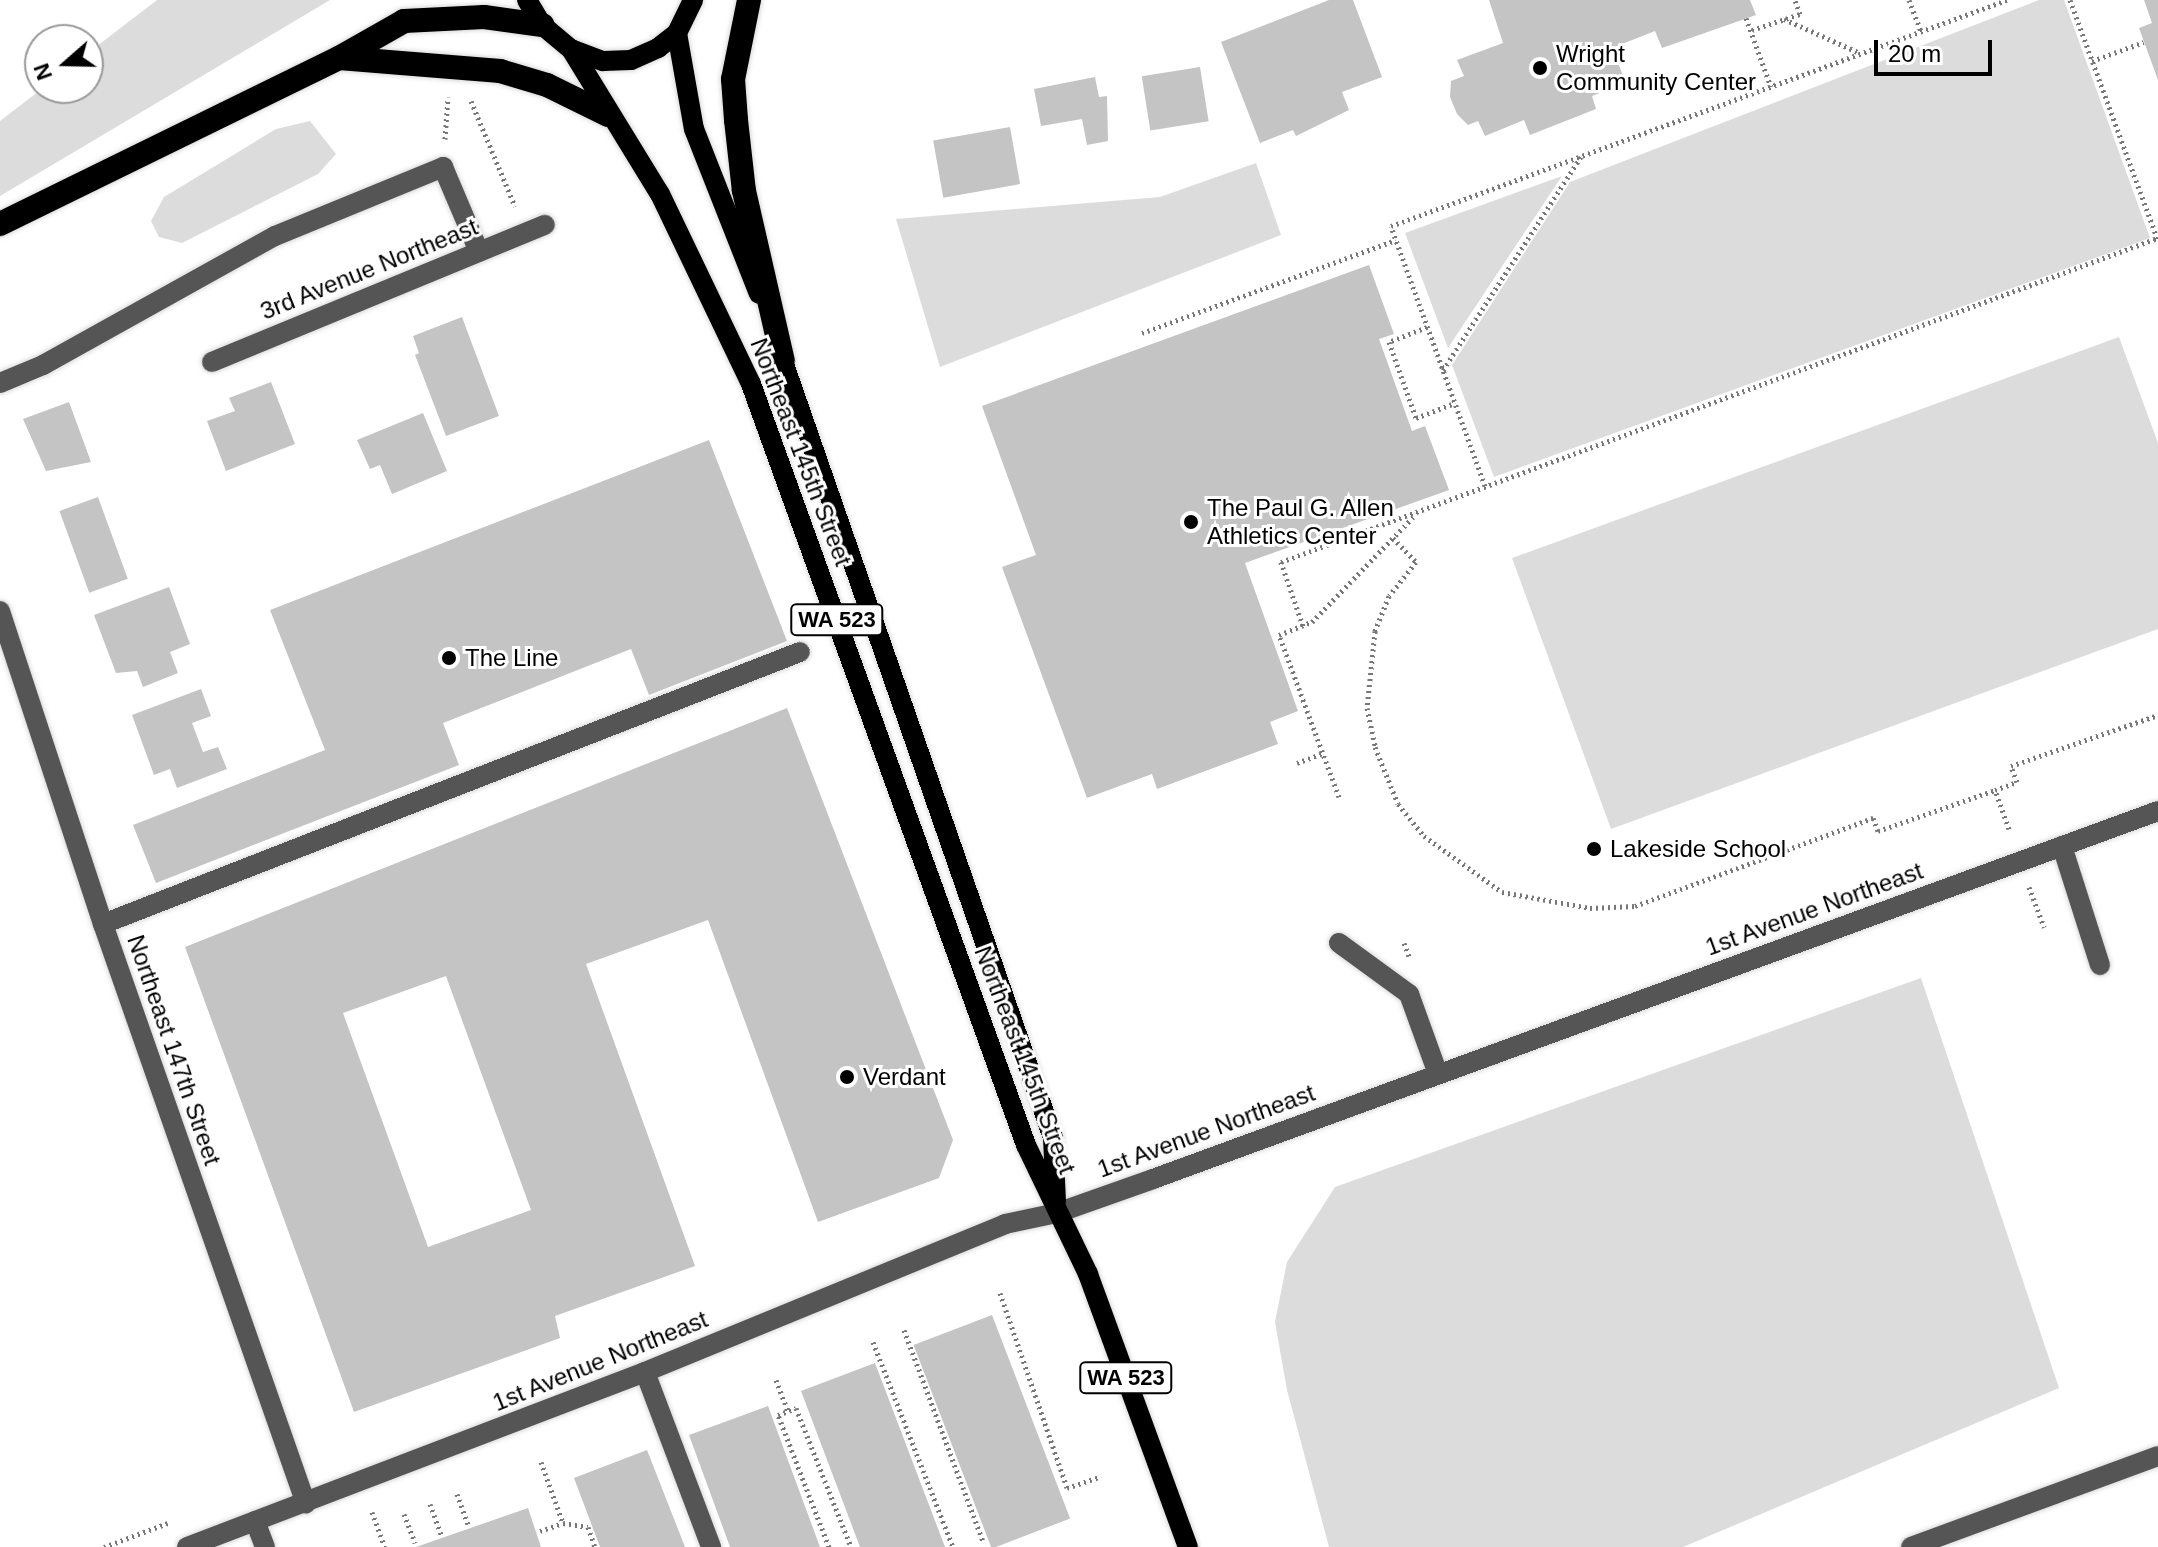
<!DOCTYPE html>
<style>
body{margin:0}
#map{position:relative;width:2158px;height:1547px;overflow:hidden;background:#fff;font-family:Arial,sans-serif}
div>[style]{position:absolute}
.green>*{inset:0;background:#dcdcdc}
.building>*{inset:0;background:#c4c4c4;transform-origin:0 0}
.path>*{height:5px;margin-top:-2.5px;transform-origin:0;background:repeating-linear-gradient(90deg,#777 0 2px,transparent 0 6px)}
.roads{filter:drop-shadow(0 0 2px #dbdbdb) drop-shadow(0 0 2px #dbdbdb)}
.minor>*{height:20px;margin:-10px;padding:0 10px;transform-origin:10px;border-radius:10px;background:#555}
.major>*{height:20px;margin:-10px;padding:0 10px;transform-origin:10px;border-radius:10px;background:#000}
.highway>*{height:24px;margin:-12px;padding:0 12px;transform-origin:12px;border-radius:12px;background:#000}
.dots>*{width:22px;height:22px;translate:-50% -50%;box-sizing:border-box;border:4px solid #fff;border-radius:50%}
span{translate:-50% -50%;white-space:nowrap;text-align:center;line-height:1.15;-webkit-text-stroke:6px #fff;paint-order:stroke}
.shield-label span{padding:2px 6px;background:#fff;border:2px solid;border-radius:6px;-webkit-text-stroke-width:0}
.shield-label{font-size:22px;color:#000;font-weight:700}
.poi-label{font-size:24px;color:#000}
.left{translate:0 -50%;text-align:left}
.street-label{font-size:24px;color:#000}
.north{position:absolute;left:24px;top:24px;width:80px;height:80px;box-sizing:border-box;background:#fff;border:2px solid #999;border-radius:50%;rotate:250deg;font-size:22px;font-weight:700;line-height:32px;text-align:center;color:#000}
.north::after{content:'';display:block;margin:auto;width:28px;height:36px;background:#000;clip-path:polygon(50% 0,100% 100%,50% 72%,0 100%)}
.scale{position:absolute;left:1874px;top:40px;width:118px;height:36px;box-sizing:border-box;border:4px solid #000;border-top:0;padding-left:10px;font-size:24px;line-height:28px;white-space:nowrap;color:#000;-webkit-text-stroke:6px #fff;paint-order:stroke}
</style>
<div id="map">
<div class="green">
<div style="clip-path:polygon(157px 0,330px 0,0 196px,0 121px,43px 88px,88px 88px,88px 53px)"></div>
<div style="clip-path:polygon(2039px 0,2064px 0,2150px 238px,1494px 477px,1452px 365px,1570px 182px)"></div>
<div style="clip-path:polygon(310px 121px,336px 154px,318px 174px,182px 243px,159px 237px,151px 221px,164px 197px,276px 129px)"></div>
<div style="clip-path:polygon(1256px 163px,1281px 235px,940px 367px,896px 219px,1160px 197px)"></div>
<div style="clip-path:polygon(1562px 176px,1499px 271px,1448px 348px,1405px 233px)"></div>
<div style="clip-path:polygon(2119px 337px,2158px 443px,2158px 629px,1611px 829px,1512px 558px)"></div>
<div style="clip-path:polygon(1921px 978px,2059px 1388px,1683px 1547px,1329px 1547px,1287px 1390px,1275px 1322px,1287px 1262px,1335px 1187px)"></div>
</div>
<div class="building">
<div style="clip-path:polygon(1329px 0,1353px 0,1382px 77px,1342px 92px,1349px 110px,1296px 136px,1293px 130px,1260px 143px,1221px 42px)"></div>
<div style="clip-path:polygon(1489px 0,1750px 0,1756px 15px,1662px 48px,1655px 31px,1612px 48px,1626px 83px,1592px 96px,1596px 109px,1530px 135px,1524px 120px,1485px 136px,1478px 121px,1468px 125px,1457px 114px,1450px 97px,1451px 81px,1464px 76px,1457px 60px,1503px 43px)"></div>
<div style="clip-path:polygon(2144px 0,2158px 0,2158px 80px,2139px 28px,2152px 23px)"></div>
<div style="left:1200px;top:67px;width:55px;height:59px;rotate:81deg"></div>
<div style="clip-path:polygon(1095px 77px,1099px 97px,1107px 96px,1108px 141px,1087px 145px,1082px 119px,1041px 126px,1034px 89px)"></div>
<div style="left:1010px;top:127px;width:58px;height:78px;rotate:80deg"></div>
<div style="clip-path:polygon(1369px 265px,1394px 334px,1379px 339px,1412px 431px,1425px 426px,1449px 490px,1245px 563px,1298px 711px,1270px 722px,1278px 744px,1157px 789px,1152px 774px,1087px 798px,1002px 567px,1036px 555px,982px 406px)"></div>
<div style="clip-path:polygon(462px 317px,499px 416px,446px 436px,415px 355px,419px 353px,413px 336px)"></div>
<div style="clip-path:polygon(271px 382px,295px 444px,226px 471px,207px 421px,235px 411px,229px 398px)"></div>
<div style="clip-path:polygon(69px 402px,91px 462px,46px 471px,23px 419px)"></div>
<div style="clip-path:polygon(423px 413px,447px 471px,392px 494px,380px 465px,370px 469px,357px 440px)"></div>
<div style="clip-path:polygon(709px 440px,787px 641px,649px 695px,631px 649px,443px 723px,459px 765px,156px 883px,133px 825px,325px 750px,270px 610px)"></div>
<div style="left:98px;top:497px;width:87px;height:41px;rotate:70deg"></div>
<div style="clip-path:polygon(169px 587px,190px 644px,170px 652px,178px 673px,143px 687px,137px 671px,116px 673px,94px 615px)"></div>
<div style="clip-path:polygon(201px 689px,211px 716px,192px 723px,203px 752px,218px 747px,227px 769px,177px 788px,170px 769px,154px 775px,132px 715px)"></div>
<div style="clip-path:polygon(evenodd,787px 708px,953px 1140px,939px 1178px,818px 1222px,708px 920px,586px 964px,695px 1266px,555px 1316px,560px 1338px,354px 1412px,185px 947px,787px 708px,446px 976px,531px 1210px,428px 1247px,343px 1013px,446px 976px)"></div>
<div style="left:992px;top:1315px;width:218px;height:84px;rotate:69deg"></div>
<div style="clip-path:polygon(875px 1363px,945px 1547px,860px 1547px,801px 1391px)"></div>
<div style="clip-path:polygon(768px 1406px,820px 1547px,730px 1547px,689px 1435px)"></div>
<div style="clip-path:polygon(647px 1450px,685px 1547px,600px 1547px,574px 1478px)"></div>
<div style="clip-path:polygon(528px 1508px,541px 1547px,416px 1547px)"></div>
</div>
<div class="path">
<div style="left:1909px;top:0;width:34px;rotate:69deg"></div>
<div style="left:2070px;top:0;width:256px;rotate:69.9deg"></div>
<div style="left:1746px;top:18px;width:73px;rotate:70.1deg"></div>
<div style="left:1784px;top:19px;width:83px;rotate:24.1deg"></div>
<div style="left:1752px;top:30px;width:51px;rotate:-18.4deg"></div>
<div style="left:1800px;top:14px;width:15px;rotate:-110deg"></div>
<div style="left:2092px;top:61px;width:55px;rotate:-20.1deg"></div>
<div style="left:471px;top:101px;width:114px;rotate:67.3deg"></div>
<div style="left:445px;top:139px;width:42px;rotate:-85.9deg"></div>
<div style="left:1427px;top:327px;width:41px;rotate:158.5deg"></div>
<div style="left:1389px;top:342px;width:81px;rotate:70.4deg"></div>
<div style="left:1416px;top:418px;width:42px;rotate:-21deg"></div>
<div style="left:1142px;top:333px;width:270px;rotate:-20.1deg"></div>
<div style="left:1443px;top:370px;width:254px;rotate:-57.1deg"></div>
<div style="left:1485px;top:486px;width:276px;rotate:-109.9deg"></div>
<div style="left:1391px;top:226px;width:656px;rotate:-20.15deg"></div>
<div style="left:1393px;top:538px;width:33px;rotate:46deg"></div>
<div style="left:1416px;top:562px;width:43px;rotate:128.5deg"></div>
<div style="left:1389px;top:596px;width:38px;rotate:112deg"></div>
<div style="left:1375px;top:631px;width:77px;rotate:95.9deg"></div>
<div style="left:1367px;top:708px;width:40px;rotate:78deg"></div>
<div style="left:1375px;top:747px;width:61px;rotate:68deg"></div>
<div style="left:1398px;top:804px;width:41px;rotate:50.9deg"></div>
<div style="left:1424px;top:836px;width:96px;rotate:35.7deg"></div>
<div style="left:1502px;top:892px;width:89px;rotate:10.3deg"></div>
<div style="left:1590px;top:908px;width:45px;rotate:-2.5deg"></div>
<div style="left:1635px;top:906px;width:254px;rotate:-20.3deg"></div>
<div style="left:1873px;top:818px;width:14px;rotate:69deg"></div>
<div style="left:1878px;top:831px;width:124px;rotate:-19.3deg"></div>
<div style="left:1303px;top:626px;width:68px;rotate:-109deg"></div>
<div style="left:1281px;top:562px;width:935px;rotate:-20.28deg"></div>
<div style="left:1297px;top:763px;width:28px;rotate:-21deg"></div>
<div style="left:1339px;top:797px;width:173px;rotate:-110.3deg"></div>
<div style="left:1279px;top:635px;width:35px;rotate:-22deg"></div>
<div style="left:1312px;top:622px;width:150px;rotate:-46.1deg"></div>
<div style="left:2009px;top:829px;width:41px;rotate:-109.7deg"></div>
<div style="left:1995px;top:790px;width:23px;rotate:-20deg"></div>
<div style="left:2017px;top:782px;width:17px;rotate:-111deg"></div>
<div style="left:2011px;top:766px;width:156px;rotate:-19.1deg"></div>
<div style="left:2029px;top:887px;width:43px;rotate:69.4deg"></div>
<div style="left:1404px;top:943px;width:14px;rotate:69deg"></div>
<div style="left:1000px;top:1293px;width:206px;rotate:71deg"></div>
<div style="left:1067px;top:1488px;width:36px;rotate:-19deg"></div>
<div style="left:904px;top:1330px;width:225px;rotate:69.5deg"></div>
<div style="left:873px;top:1342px;width:220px;rotate:68.7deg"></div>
<div style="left:776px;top:1380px;width:33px;rotate:69deg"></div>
<div style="left:541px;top:1462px;width:65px;rotate:70.2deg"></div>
<div style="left:563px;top:1523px;width:25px;rotate:9deg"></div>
<div style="left:588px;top:1527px;width:21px;rotate:71deg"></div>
<div style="left:457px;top:1494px;width:32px;rotate:70deg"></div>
<div style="left:430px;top:1504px;width:32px;rotate:70deg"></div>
<div style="left:372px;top:1512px;width:37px;rotate:70deg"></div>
<div style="left:404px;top:1514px;width:31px;rotate:69deg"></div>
<div style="left:540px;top:1531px;width:24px;rotate:-19deg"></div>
<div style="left:104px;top:1547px;width:68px;rotate:-20.6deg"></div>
<div style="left:829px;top:1547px;width:142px;rotate:-111.1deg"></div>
<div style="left:778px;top:1415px;width:19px;rotate:-21deg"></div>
<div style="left:796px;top:1408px;width:149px;rotate:68.4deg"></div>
</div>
<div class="roads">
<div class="minor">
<div style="left:212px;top:362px;width:360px;rotate:-22.4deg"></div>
<div style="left:0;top:383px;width:47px;rotate:-22.7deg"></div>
<div style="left:43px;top:365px;width:265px;rotate:-29.1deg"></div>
<div style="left:275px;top:236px;width:182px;rotate:-22.3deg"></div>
<div style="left:443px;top:167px;width:92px;rotate:67deg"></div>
<div style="left:0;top:611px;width:330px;rotate:71.8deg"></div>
<div style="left:103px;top:924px;width:614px;rotate:70.71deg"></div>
<div style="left:2062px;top:846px;width:125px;rotate:72.3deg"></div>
<div style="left:103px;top:924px;width:748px;rotate:-21.32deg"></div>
<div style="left:1339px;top:943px;width:87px;rotate:36.1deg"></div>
<div style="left:1409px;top:994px;width:85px;rotate:70.1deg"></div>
<div style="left:645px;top:1372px;width:187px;rotate:69.3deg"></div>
<div style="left:255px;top:1521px;width:28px;rotate:69deg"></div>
<div style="left:187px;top:1547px;width:490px;rotate:-20.9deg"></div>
<div style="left:645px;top:1372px;width:389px;rotate:-22.3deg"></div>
<div style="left:1005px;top:1224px;width:53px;rotate:-11.9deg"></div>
<div style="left:1057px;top:1213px;width:102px;rotate:-19.5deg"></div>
<div style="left:1153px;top:1179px;width:1070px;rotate:-20.11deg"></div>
<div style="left:1911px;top:1547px;width:263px;rotate:-20.2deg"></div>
</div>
<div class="major">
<div style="left:527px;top:0;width:29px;rotate:59deg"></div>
<div style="left:542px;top:25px;width:38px;rotate:40deg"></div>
<div style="left:571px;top:49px;width:34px;rotate:21deg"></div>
<div style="left:603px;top:61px;width:28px;rotate:-2deg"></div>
<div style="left:631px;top:60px;width:30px;rotate:-24deg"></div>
<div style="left:658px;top:48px;width:24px;rotate:-38deg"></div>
<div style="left:677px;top:33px;width:37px;rotate:-64deg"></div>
<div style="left:677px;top:33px;width:97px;rotate:80deg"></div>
<div style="left:694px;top:129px;width:177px;rotate:68.5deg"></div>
<div style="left:571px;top:49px;width:170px;rotate:58.5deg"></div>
<div style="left:660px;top:194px;width:211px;rotate:64.4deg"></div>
<div style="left:751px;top:384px;width:809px;rotate:70.13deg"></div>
<div style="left:1026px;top:1145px;width:143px;rotate:64.3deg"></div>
<div style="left:1088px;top:1274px;width:291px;rotate:69.9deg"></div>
<div style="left:778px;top:347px;width:837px;rotate:70.83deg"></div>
<div style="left:1053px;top:1138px;width:63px;rotate:87.3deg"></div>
</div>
<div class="highway">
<div style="left:749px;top:0;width:81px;rotate:101.4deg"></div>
<div style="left:733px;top:79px;width:41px;rotate:85.8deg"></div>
<div style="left:736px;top:120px;width:71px;rotate:83.6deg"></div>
<div style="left:744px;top:191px;width:174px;rotate:77.1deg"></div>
<div style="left:339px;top:58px;width:162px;rotate:4.6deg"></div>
<div style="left:500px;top:71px;width:49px;rotate:16.6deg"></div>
<div style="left:547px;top:85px;width:68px;rotate:26.2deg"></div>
<div style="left:0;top:224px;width:377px;rotate:-26.1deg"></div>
<div style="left:339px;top:58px;width:75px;rotate:-29.6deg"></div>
<div style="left:404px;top:21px;width:80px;rotate:-2.9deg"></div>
<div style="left:484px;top:17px;width:59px;rotate:7.9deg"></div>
</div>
</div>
<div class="dots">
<div style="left:1540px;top:68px;background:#000"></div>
<div style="left:1191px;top:522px;background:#000"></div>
<div style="left:449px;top:658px;background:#000"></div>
<div style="left:1594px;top:849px;background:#000"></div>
<div style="left:847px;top:1077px;background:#000"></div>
</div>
<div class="shield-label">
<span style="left:837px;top:620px">WA 523</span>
<span style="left:1126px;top:1378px">WA 523</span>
</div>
<div class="poi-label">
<span class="left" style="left:1556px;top:68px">Wright<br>Community Center</span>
<span class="left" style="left:1207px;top:522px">The Paul G. Allen<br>Athletics Center</span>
<span class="left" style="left:465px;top:658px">The Line</span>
<span class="left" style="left:1610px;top:849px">Lakeside School</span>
<span class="left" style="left:863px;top:1077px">Verdant</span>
</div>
<div class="street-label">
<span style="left:369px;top:269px;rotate:-22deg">3rd Avenue Northeast</span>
<span style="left:801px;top:452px;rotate:69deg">Northeast 145th Street</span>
<span style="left:1814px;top:909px;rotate:-20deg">1st Avenue Northeast</span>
<span style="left:174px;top:1050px;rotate:71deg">Northeast 147th Street</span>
<span style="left:1025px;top:1060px;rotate:69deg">Northeast 145th Street</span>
<span style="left:1206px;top:1131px;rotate:-20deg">1st Avenue Northeast</span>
<span style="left:600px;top:1361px;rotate:-22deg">1st Avenue Northeast</span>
</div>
<div class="north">N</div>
<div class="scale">20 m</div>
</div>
